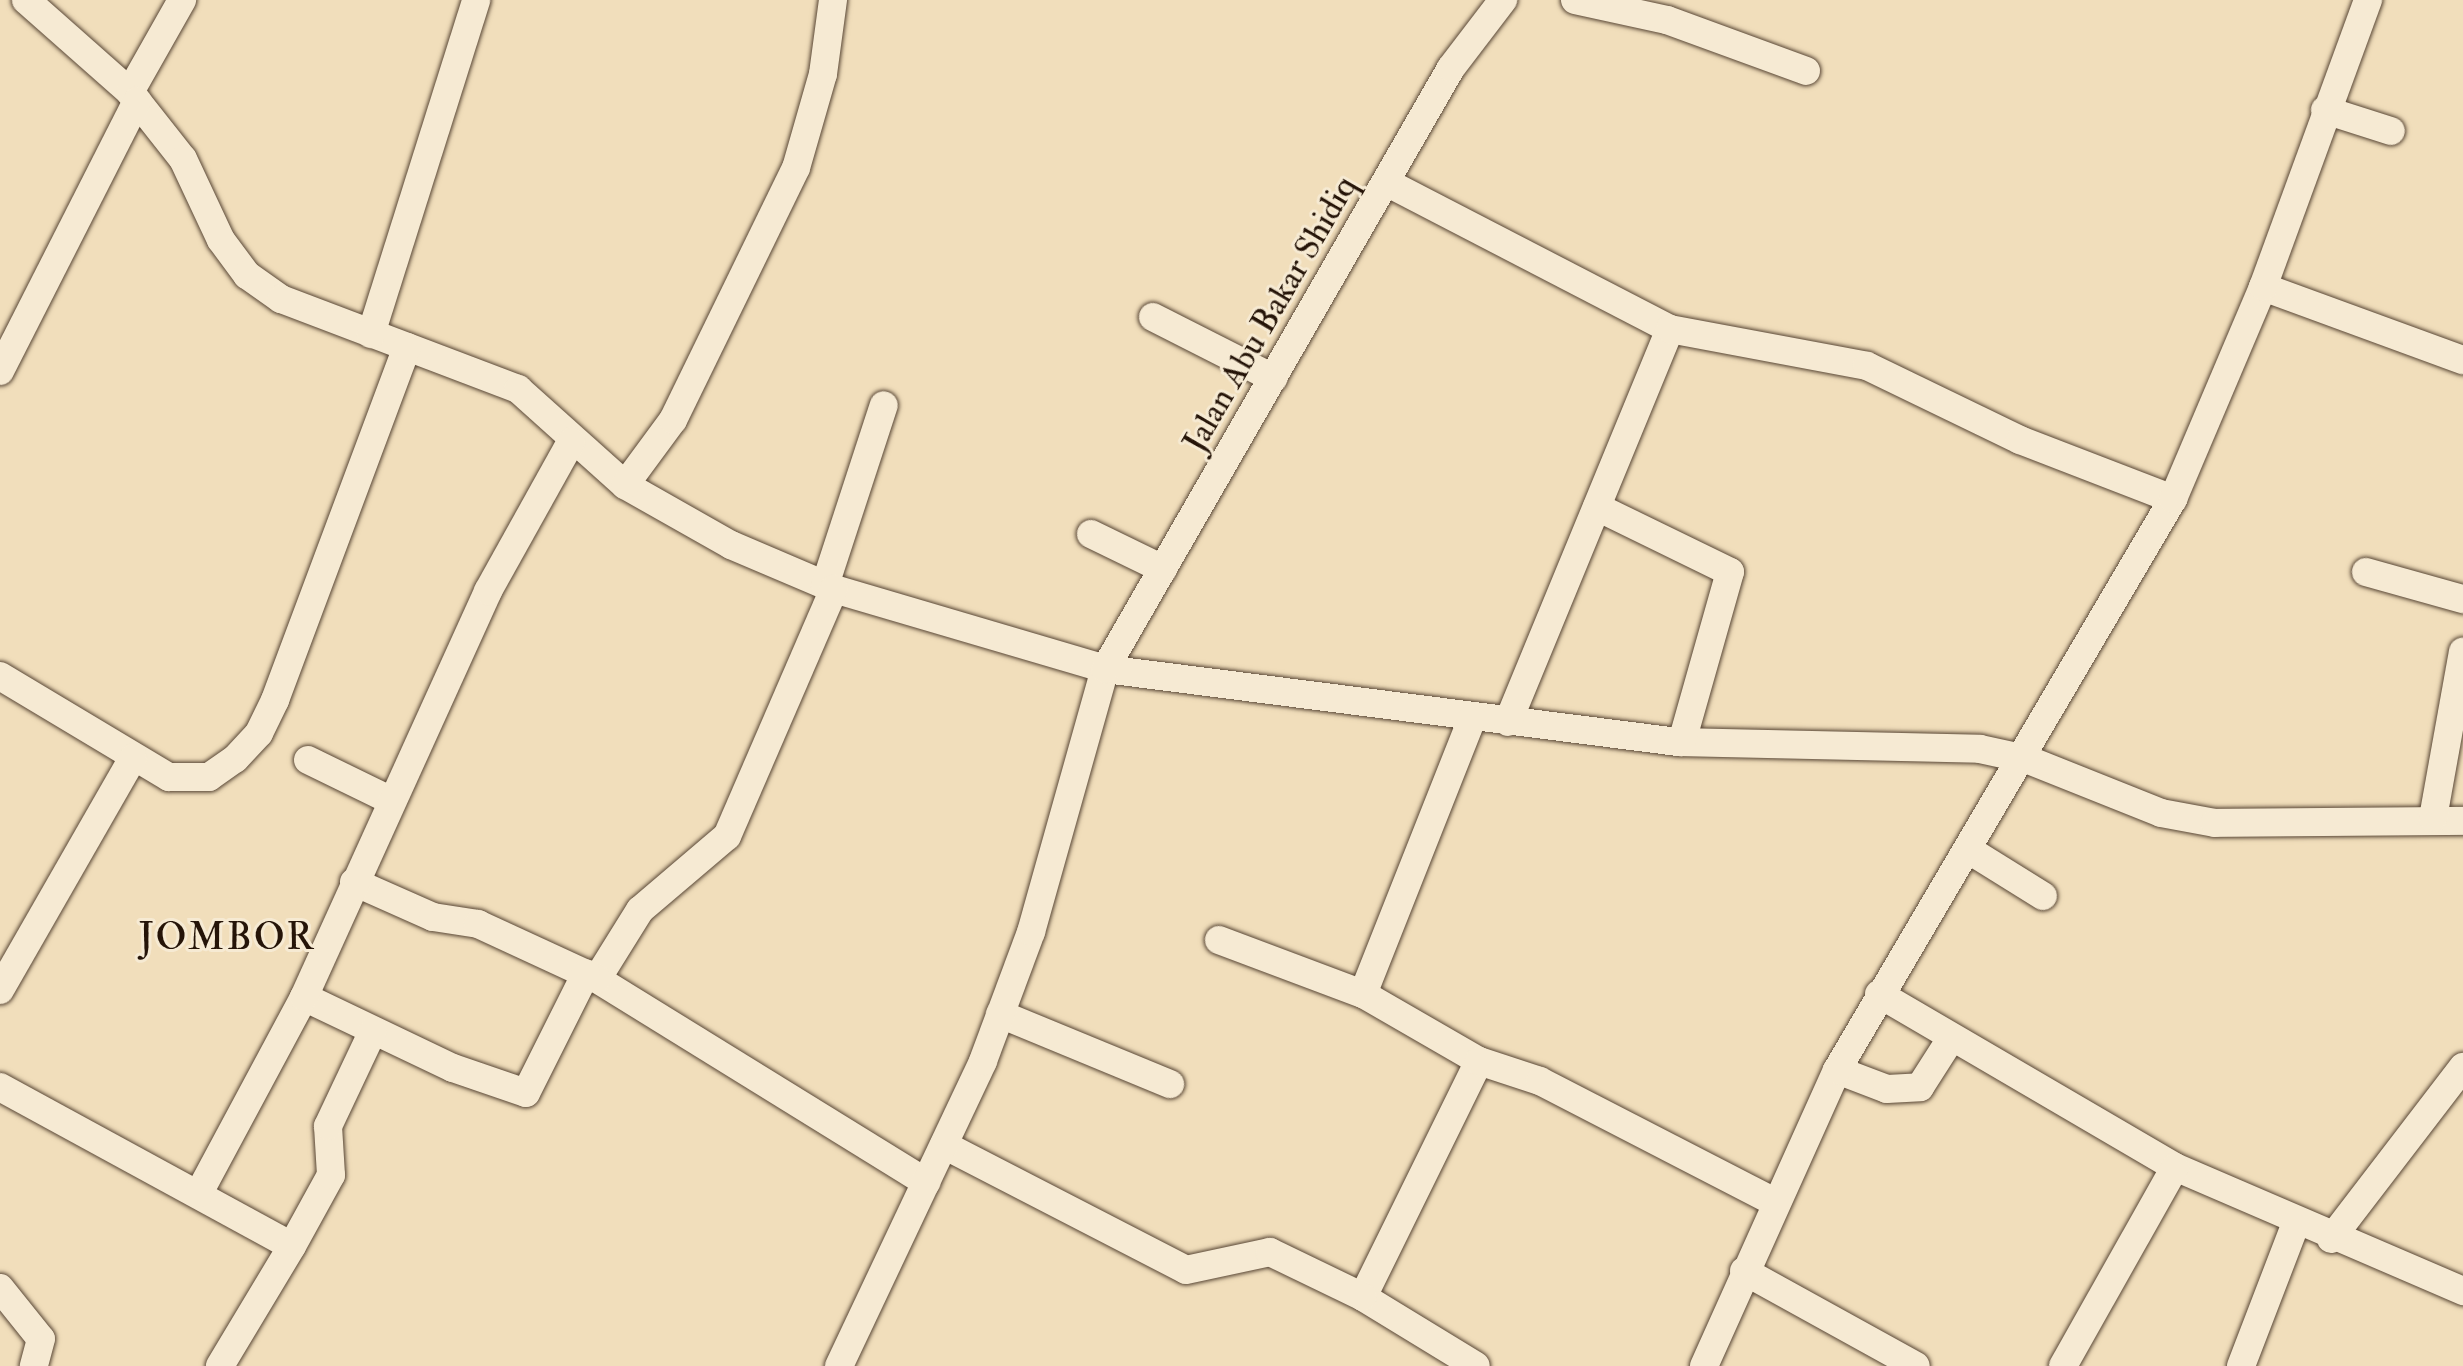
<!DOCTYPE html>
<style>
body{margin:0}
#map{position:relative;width:2463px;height:1366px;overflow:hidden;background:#f1debb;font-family:"IM FELL Double Pica",serif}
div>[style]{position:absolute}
.roads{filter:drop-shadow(0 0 2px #584635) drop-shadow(0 0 2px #584635)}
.minor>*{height:28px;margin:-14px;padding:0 14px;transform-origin:14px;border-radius:14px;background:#f6ead3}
span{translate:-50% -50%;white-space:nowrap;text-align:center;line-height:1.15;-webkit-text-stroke:6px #f6ead3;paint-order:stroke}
.street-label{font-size:34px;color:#251408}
.quarter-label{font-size:38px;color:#251408;letter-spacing:2px}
</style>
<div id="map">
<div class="roads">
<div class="minor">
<div style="left:26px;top:0;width:139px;rotate:41.5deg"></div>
<div style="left:130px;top:92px;width:85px;rotate:51.7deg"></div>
<div style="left:183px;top:159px;width:89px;rotate:64.9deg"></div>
<div style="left:221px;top:240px;width:44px;rotate:53.4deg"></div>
<div style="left:247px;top:275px;width:42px;rotate:35.2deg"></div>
<div style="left:281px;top:299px;width:254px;rotate:20.8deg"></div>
<div style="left:518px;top:389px;width:144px;rotate:41.9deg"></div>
<div style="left:625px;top:485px;width:122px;rotate:29.5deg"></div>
<div style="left:731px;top:545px;width:112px;rotate:23.1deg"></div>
<div style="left:834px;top:589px;width:283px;rotate:16.4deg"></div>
<div style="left:1105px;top:669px;width:578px;rotate:7.26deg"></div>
<div style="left:1678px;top:742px;width:302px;rotate:1.3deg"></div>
<div style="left:1980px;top:749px;width:47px;rotate:12.3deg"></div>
<div style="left:2026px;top:759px;width:145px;rotate:21.8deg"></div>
<div style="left:2161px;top:813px;width:55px;rotate:10.5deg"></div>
<div style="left:2215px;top:823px;width:248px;rotate:-0.5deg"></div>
<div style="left:1575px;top:0;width:94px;rotate:12.3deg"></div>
<div style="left:1667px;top:20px;width:148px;rotate:20.1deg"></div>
<div style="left:130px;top:92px;width:106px;rotate:-60.5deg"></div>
<div style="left:2325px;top:110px;width:69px;rotate:17.7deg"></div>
<div style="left:1388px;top:183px;width:318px;rotate:27.4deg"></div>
<div style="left:1670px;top:329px;width:425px;rotate:112.4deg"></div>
<div style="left:2263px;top:287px;width:213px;rotate:20.1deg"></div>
<div style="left:1153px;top:317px;width:135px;rotate:26.9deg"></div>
<div style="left:1670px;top:329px;width:200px;rotate:10.6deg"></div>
<div style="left:1867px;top:366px;width:170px;rotate:25.8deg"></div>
<div style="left:2020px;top:440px;width:164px;rotate:21.1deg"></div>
<div style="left:371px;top:334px;width:350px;rotate:-72.5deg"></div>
<div style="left:0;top:371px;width:303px;rotate:-63.1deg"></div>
<div style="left:625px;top:485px;width:81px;rotate:-53.6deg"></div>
<div style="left:673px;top:420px;width:280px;rotate:-64deg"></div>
<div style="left:796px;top:168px;width:98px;rotate:-74deg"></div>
<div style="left:823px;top:74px;width:75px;rotate:-82.3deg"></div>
<div style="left:1597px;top:507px;width:148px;rotate:26deg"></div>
<div style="left:1730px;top:572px;width:177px;rotate:105.8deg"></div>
<div style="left:1091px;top:534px;width:80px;rotate:25.9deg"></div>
<div style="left:2366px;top:572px;width:101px;rotate:15.6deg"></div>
<div style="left:825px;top:585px;width:189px;rotate:-71.9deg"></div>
<div style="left:834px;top:589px;width:269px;rotate:113.4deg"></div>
<div style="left:727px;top:836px;width:114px;rotate:139.6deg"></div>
<div style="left:640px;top:910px;width:81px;rotate:121.9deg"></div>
<div style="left:597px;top:979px;width:387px;rotate:31.7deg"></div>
<div style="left:0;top:676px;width:197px;rotate:30.9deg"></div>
<div style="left:169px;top:777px;width:40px"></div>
<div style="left:209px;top:777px;width:32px;rotate:-35deg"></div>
<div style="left:235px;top:759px;width:35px;rotate:-47deg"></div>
<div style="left:259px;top:733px;width:37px;rotate:-64deg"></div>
<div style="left:275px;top:700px;width:377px;rotate:-69.5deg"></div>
<div style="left:308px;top:760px;width:93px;rotate:26deg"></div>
<div style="left:2433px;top:818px;width:169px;rotate:-79.8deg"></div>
<div style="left:1969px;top:850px;width:87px;rotate:31.9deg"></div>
<div style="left:354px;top:882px;width:86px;rotate:23.9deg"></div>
<div style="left:433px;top:917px;width:46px;rotate:8.8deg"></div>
<div style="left:478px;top:924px;width:131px;rotate:24.8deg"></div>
<div style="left:1219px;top:940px;width:154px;rotate:20.6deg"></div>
<div style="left:1363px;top:994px;width:134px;rotate:30deg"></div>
<div style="left:1479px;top:1061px;width:263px;rotate:116.2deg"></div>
<div style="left:1363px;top:1297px;width:132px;rotate:31.4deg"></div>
<div style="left:0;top:990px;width:267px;rotate:-60.2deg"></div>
<div style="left:1363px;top:994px;width:296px;rotate:-68.4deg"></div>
<div style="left:1879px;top:994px;width:343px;rotate:30.3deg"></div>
<div style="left:2175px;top:1167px;width:314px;rotate:23.3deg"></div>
<div style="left:304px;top:997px;width:165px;rotate:25.5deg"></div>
<div style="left:453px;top:1068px;width:77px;rotate:18.9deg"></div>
<div style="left:526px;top:1093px;width:134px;rotate:-63.4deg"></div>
<div style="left:1000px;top:1014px;width:184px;rotate:22.4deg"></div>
<div style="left:1479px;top:1061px;width:64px;rotate:18.2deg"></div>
<div style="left:1540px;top:1081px;width:263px;rotate:27.3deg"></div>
<div style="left:1837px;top:1070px;width:53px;rotate:20.8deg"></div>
<div style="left:1887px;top:1089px;width:33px;rotate:-3deg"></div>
<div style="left:1920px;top:1087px;width:59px;rotate:-57.4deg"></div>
<div style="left:0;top:1087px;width:332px;rotate:28.6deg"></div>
<div style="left:292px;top:1246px;width:140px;rotate:121deg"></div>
<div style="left:944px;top:1145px;width:272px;rotate:27.3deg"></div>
<div style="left:1186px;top:1270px;width:86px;rotate:-12.1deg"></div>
<div style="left:1270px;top:1252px;width:103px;rotate:25.8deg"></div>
<div style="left:199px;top:1193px;width:222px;rotate:-61.8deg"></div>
<div style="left:304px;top:997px;width:446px;rotate:-65.6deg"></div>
<div style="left:488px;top:591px;width:171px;rotate:-60.9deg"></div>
<div style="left:2331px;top:1239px;width:217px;rotate:-52.5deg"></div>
<div style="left:292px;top:1246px;width:81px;rotate:-61.2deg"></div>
<div style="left:331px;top:1175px;width:49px;rotate:-93.5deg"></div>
<div style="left:328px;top:1126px;width:105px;rotate:-64.7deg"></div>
<div style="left:1744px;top:1271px;width:196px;rotate:28.9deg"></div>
<div style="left:0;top:1288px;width:65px;rotate:51.2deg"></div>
<div style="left:41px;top:1339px;width:28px;rotate:105deg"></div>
<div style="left:839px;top:1366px;width:337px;rotate:-64.7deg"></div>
<div style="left:983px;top:1061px;width:138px;rotate:-69.6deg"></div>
<div style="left:1031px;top:932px;width:273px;rotate:-74.3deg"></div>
<div style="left:1105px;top:669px;width:693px;rotate:-60.07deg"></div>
<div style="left:1451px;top:68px;width:86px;rotate:-52.6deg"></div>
<div style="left:1704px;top:1366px;width:325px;rotate:-65.8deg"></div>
<div style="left:1837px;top:1070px;width:663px;rotate:-59.53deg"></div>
<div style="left:2173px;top:499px;width:230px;rotate:-67deg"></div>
<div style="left:2263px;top:287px;width:306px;rotate:-69.9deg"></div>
<div style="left:2063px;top:1366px;width:228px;rotate:-60.6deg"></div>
<div style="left:2241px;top:1366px;width:153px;rotate:-69deg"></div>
</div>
</div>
<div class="street-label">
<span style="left:1270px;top:314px;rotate:-60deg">Jalan Abu Bakar Shidiq</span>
</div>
<div class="quarter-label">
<span style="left:227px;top:938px">JOMBOR</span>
</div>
</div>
